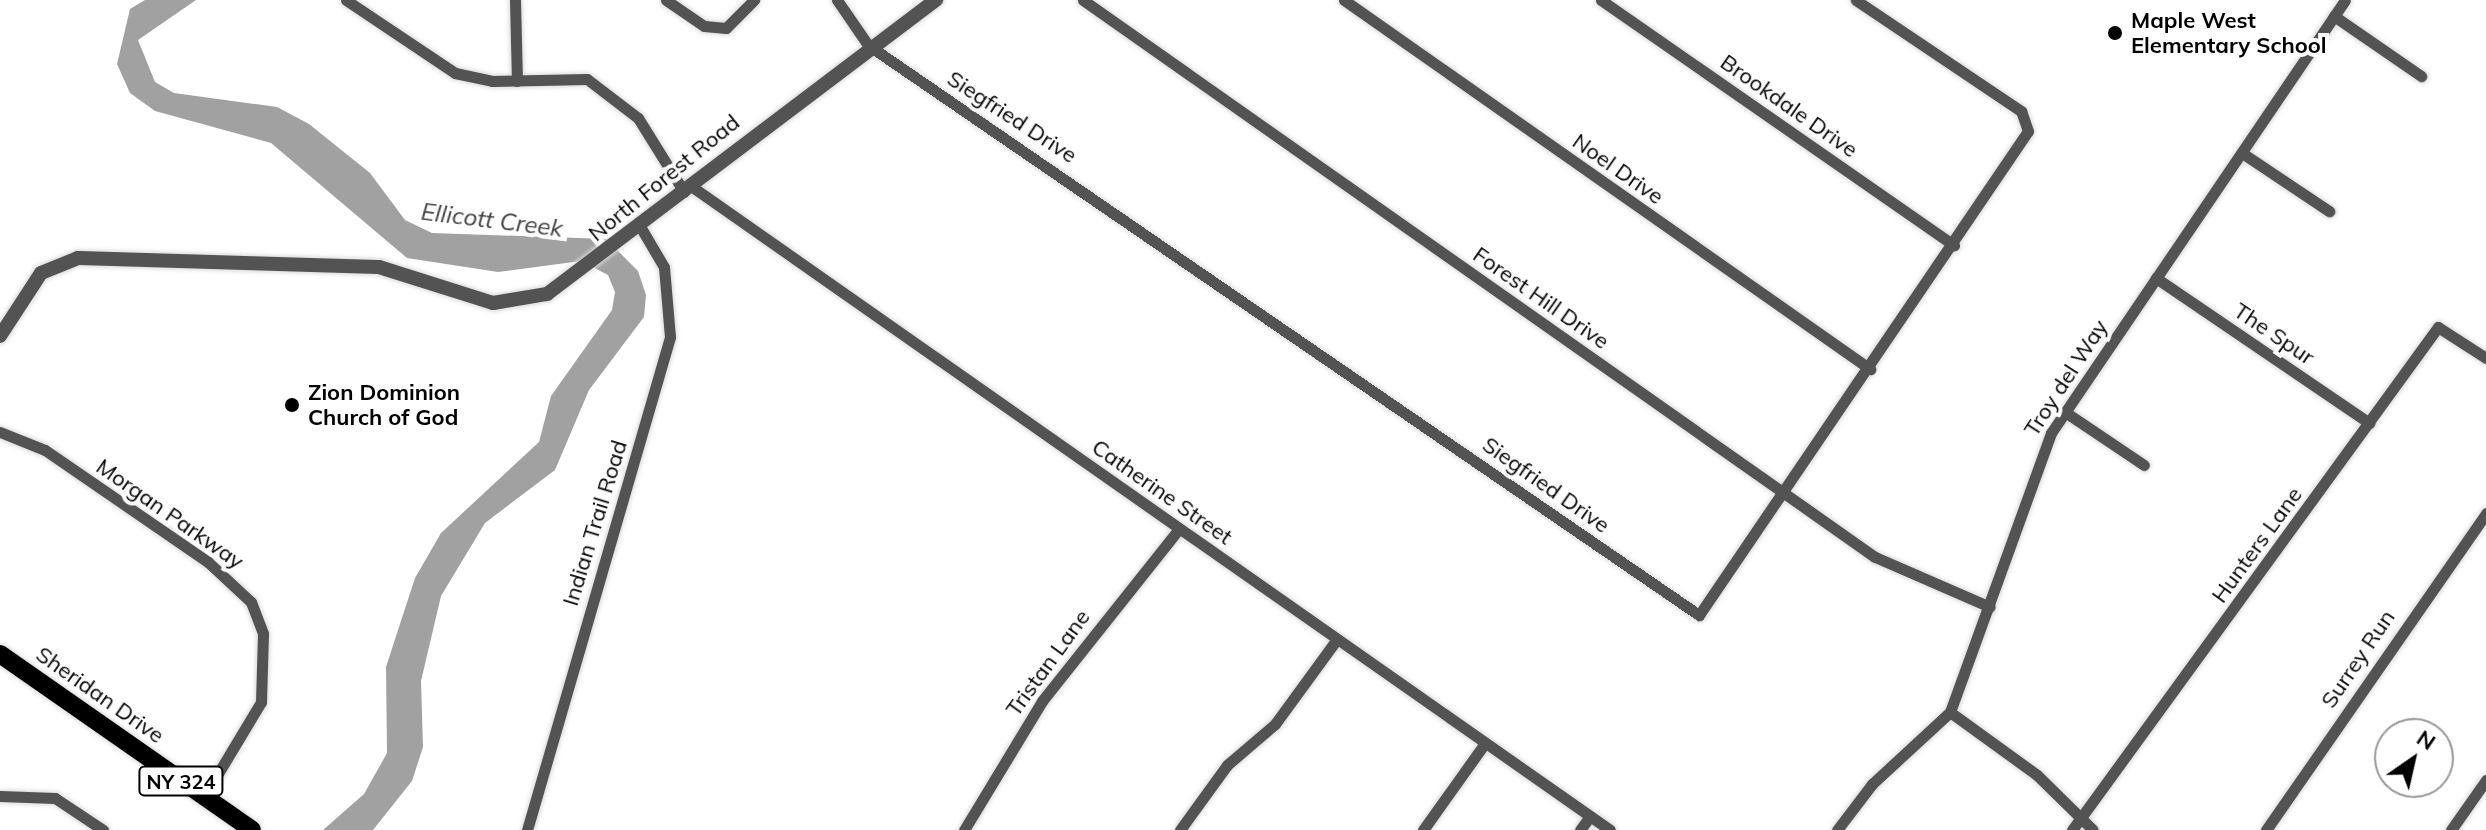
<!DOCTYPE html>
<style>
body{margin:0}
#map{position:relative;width:2486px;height:830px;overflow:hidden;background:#fff;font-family:Mulish,sans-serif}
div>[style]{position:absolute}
.water>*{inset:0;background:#a1a1a1}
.roads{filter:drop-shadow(0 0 2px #dbdbdb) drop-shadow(0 0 2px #dbdbdb)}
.minor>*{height:11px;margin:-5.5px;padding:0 5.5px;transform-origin:5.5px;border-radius:5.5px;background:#535353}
.tertiary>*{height:14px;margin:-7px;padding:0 7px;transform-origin:7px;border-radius:7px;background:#535353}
.primary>*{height:18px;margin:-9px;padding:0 9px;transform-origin:9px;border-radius:9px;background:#000}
.dots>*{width:22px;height:22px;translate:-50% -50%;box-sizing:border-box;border:4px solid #fff;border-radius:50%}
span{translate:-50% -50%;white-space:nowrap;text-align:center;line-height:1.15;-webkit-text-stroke:8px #fff;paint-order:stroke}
.shield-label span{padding:2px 6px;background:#fff;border:2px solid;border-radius:6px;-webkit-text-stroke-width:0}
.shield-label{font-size:20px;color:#000;font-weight:700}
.poi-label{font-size:22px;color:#000;font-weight:700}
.left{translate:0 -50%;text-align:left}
.street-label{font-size:22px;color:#000}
.water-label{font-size:24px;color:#424242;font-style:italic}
.north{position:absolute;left:2374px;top:718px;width:80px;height:80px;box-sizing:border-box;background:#fff;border:2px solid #999;border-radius:50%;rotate:34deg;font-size:22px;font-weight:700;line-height:32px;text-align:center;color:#000}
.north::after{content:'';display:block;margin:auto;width:28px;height:36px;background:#000;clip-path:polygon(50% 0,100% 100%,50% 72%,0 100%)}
</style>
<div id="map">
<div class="water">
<div style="clip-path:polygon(145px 0,196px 0,138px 40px,155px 82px,174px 93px,277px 107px,309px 124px,370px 173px,405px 220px,432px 233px,606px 239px,638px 271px,646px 295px,644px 317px,589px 390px,555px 470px,485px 523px,441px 596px,421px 681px,423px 747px,412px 781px,373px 830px,323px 830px,364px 794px,387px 753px,386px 667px,415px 578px,441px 533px,539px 442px,551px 396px,612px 310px,615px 292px,608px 275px,581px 261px,498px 272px,407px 258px,271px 143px,155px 111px,130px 93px,117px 64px,130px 9px)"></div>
</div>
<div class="roads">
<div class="minor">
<div style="left:346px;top:0;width:131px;rotate:33.8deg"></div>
<div style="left:455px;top:73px;width:38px;rotate:12deg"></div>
<div style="left:492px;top:81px;width:95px;rotate:-1.2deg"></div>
<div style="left:587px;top:79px;width:64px;rotate:37.4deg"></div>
<div style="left:638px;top:118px;width:87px;rotate:58.1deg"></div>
<div style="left:515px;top:0;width:81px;rotate:88.6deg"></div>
<div style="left:666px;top:0;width:46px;rotate:34.4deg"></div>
<div style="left:704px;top:26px;width:22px;rotate:5deg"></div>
<div style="left:726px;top:28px;width:40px;rotate:-45deg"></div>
<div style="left:837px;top:0;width:55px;rotate:55.4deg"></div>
<div style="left:868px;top:45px;width:1008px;rotate:34.45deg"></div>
<div style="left:1699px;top:615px;width:585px;rotate:-55.79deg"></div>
<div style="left:2028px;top:131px;width:21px;rotate:-109deg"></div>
<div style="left:2021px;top:111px;width:199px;rotate:-146.1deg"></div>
<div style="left:1083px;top:0;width:968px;rotate:35.12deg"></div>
<div style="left:1875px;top:557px;width:125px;rotate:23.5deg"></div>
<div style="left:1344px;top:0;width:643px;rotate:35.05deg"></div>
<div style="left:1601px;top:0;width:430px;rotate:34.8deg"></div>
<div style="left:2334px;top:16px;width:106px;rotate:34.6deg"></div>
<div style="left:2242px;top:153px;width:105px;rotate:33.7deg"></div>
<div style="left:691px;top:186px;width:1122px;rotate:35.02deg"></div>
<div style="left:2156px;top:278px;width:258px;rotate:34.2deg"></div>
<div style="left:2065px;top:412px;width:95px;rotate:33.9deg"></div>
<div style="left:0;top:432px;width:48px;rotate:21.8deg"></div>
<div style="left:45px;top:450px;width:198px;rotate:34.5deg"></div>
<div style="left:208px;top:562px;width:59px;rotate:42.9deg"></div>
<div style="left:251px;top:602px;width:34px;rotate:69deg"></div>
<div style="left:263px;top:634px;width:68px;rotate:91.7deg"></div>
<div style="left:261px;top:702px;width:111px;rotate:121deg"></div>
<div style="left:1950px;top:712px;width:107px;rotate:35.9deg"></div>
<div style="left:2037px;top:775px;width:78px;rotate:44.5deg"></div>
<div style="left:0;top:796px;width:55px;rotate:2.1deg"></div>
<div style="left:55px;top:798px;width:58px;rotate:33.7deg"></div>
<div style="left:527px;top:830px;width:513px;rotate:-73.82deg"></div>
<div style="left:670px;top:337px;width:70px;rotate:-94.9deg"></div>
<div style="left:664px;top:267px;width:45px;rotate:-120.5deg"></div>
<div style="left:964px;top:830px;width:151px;rotate:-58.8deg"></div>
<div style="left:1042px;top:701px;width:220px;rotate:-51.5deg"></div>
<div style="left:1180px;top:830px;width:80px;rotate:-54.1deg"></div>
<div style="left:1227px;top:765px;width:63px;rotate:-40.5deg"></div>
<div style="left:1275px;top:724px;width:105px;rotate:-53.9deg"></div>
<div style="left:1423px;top:830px;width:107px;rotate:-54.5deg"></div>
<div style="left:1580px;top:830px;width:17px;rotate:-54deg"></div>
<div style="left:1837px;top:830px;width:58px;rotate:-52.7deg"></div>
<div style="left:1872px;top:784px;width:106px;rotate:-42.7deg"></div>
<div style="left:1950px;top:712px;width:297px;rotate:-70.1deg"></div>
<div style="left:2051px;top:433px;width:523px;rotate:-55.82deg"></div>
<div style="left:2072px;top:830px;width:622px;rotate:-53.96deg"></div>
<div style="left:2438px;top:327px;width:57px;rotate:32.9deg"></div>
<div style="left:2266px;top:830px;width:386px;rotate:-55.2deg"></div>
<div style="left:2451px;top:830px;width:61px;rotate:-55deg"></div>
</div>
<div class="tertiary">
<div style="left:0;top:336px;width:75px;rotate:-56.9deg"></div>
<div style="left:41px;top:273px;width:40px;rotate:-22deg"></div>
<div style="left:78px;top:258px;width:301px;rotate:1.7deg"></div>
<div style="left:379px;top:267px;width:120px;rotate:17.5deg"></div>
<div style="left:493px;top:303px;width:55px;rotate:-9.5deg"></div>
<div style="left:547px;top:294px;width:488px;rotate:-37.1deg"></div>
</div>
<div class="primary">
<div style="left:0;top:654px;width:307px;rotate:34.9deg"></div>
</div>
</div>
<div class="dots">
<div style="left:2115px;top:33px;background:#000"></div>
<div style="left:292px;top:405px;background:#000"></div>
</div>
<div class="shield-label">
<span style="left:181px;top:781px">NY 324</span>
</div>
<div class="poi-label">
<span class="left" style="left:2131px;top:33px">Maple West<br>Elementary School</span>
<span class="left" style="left:308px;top:405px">Zion Dominion<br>Church of God</span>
</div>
<div class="street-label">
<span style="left:1789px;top:106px;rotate:35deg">Brookdale Drive</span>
<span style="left:1012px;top:117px;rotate:33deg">Siegfried Drive</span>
<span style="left:1618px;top:169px;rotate:35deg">Noel Drive</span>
<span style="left:664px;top:178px;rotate:-39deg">North Forest Road</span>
<span style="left:1541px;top:298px;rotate:35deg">Forest Hill Drive</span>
<span style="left:2274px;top:334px;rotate:34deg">The Spur</span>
<span style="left:2066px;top:378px;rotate:-57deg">Troy del Way</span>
<span style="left:1546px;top:485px;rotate:35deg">Siegfried Drive</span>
<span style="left:1162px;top:492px;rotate:35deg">Catherine Street</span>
<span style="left:170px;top:514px;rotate:35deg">Morgan Parkway</span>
<span style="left:595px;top:523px;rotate:-73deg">Indian Trail Road</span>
<span style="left:2257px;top:545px;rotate:-54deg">Hunters Lane</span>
<span style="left:2358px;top:659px;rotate:-56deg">Surrey Run</span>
<span style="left:1048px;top:663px;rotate:-54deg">Tristan Lane</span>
<span style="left:100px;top:695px;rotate:35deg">Sheridan Drive</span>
</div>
<div class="water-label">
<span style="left:492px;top:220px;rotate:7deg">Ellicott Creek</span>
</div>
<div class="north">N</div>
</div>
